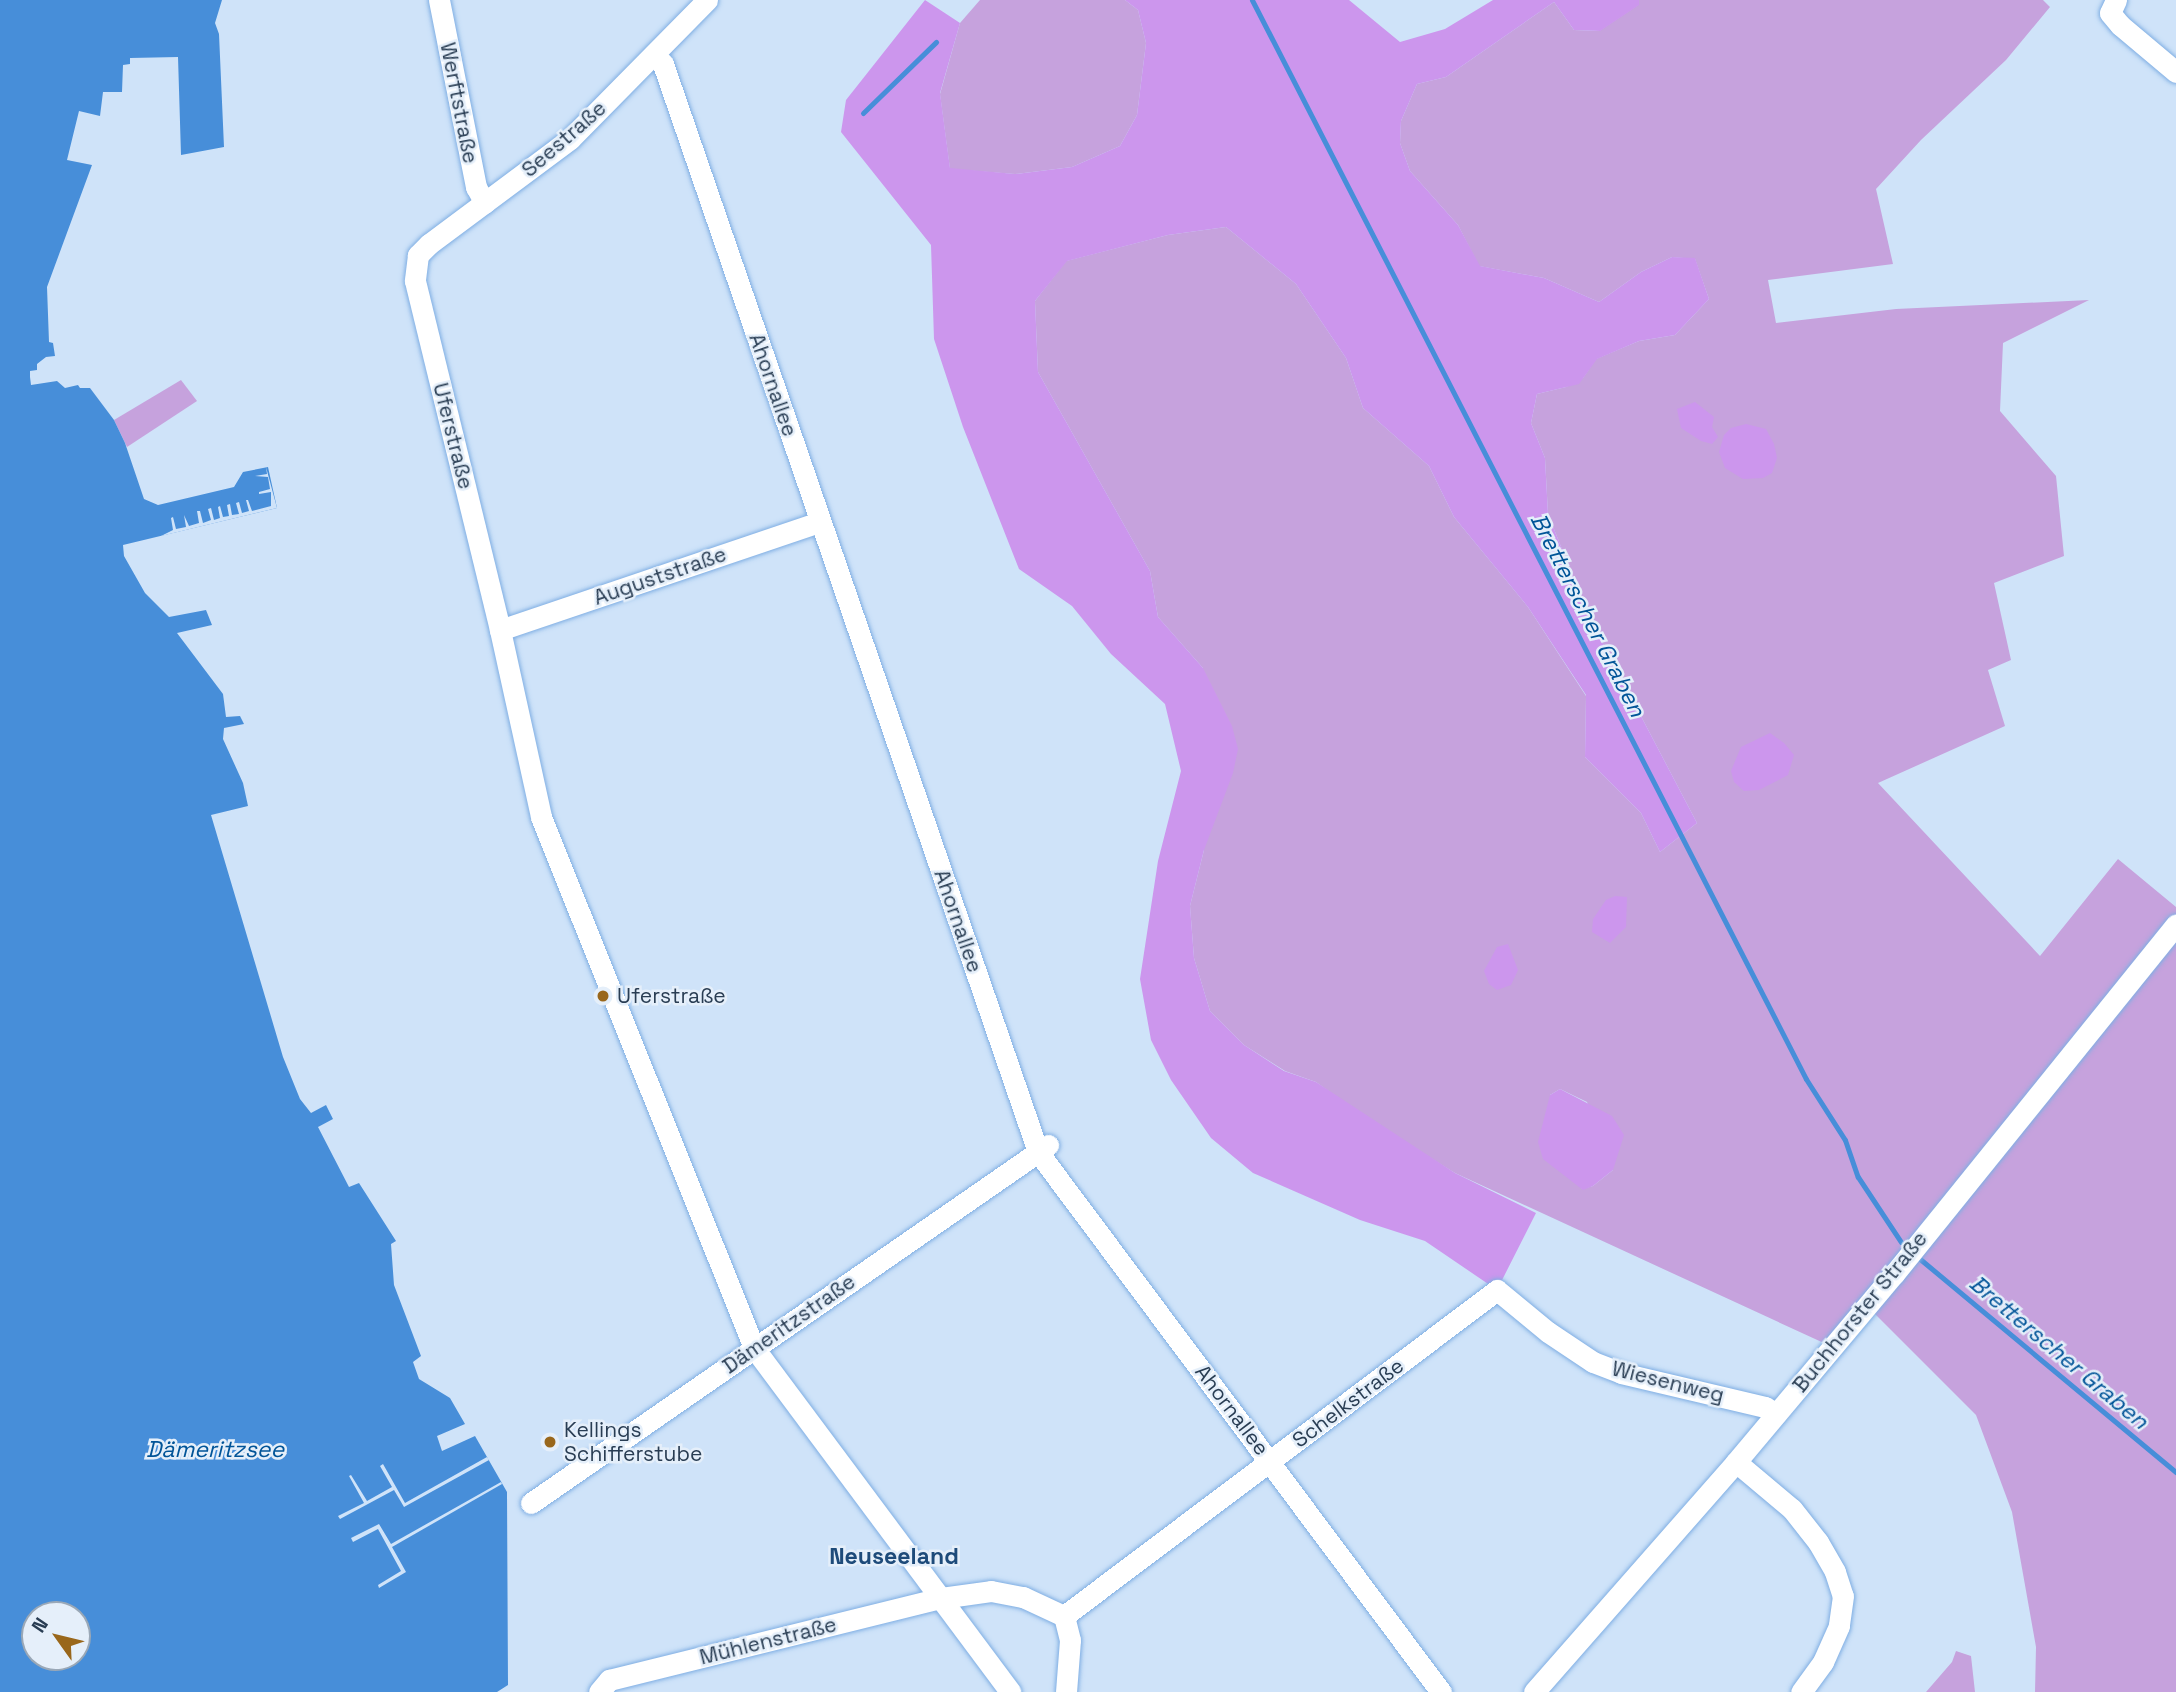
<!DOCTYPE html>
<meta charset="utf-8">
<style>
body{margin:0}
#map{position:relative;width:2176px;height:1692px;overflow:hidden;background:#cfe3f9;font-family:"Space Grotesk",sans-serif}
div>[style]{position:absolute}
.green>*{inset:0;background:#c6a2dd}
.forest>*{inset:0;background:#cc96ed}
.water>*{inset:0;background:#478ed9}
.pier>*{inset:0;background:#cfe3f9}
.stream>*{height:5px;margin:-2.5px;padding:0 2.5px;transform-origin:2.5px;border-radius:2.5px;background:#478ed9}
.roads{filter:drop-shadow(0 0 2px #7faee3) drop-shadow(0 0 2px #7faee3)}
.minor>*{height:21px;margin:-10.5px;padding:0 10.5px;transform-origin:10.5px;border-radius:10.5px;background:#fff}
.dots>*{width:19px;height:19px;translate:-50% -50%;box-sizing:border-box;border:4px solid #e5effa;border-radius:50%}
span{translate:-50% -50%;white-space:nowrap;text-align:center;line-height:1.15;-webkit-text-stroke:5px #e5effa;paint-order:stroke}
.street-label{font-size:21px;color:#293d53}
.poi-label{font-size:21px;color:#293d53}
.left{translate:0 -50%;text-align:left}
.water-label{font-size:23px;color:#015498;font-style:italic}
.neighbourhood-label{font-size:23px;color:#1e4b7a;font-weight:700}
.north{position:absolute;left:21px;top:1601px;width:70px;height:70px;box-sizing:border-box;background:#e5effa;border:2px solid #9aa8b7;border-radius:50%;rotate:304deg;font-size:19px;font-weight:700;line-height:28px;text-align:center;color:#293d53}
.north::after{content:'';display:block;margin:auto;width:24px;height:32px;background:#99671b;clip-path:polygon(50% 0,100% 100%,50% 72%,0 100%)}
</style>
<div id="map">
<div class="green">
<div style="clip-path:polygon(980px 0,1125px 0,1138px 10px,1146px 43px,1137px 115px,1120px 146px,1072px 167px,1015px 174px,950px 169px,940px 94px,960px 23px)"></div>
<div style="clip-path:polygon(evenodd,1639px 0,2043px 0,2050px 7px,2006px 60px,1921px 140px,1876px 189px,1893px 264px,1768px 280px,1776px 323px,1896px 309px,2089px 300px,2003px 343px,2000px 411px,2056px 476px,2064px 556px,1994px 583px,2011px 660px,1988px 670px,2005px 726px,1878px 783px,2040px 956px,2118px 859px,2176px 907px,2176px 1692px,2035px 1692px,2036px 1647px,2012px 1512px,1976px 1415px,1866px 1305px,1826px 1344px,1455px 1173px,1366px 1118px,1316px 1082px,1285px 1071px,1244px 1045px,1210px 1011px,1194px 958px,1190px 906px,1204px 850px,1203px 668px,1158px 617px,1150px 571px,1038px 372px,1035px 301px,1066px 261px,1168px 235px,1226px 227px,1296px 284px,1346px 358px,1363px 408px,1429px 466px,1454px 517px,1528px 607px,1586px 696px,1585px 757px,1641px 813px,1660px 852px,1697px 823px,1589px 617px,1548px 514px,1545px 458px,1531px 423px,1537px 394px,1566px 387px,1583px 378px,1596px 359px,1639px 341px,1675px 335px,1709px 299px,1695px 259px,1672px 257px,1641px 272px,1599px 302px,1544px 278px,1479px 266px,1458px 225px,1410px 171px,1400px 143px,1401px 121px,1417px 84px,1446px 77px,1554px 2px,1574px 30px,1599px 31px,1638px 5px,1639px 0,1560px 1089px,1587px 1102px,1613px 1170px,1593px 1186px,1582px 1189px,1550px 1095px,1560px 1089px)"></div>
<div style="clip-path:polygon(181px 380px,197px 401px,127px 447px,114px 420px)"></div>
<div style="clip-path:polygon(1956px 1651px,1971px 1656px,1975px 1692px,1926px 1692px,1952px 1662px)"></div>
</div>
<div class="forest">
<div style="clip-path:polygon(925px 0,960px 23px,940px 93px,950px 168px,1015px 174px,1072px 167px,1120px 146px,1137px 115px,1146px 43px,1138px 10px,1125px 0,1349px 0,1400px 42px,1445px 29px,1493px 0,1639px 0,1639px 5px,1600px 31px,1574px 30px,1554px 2px,1446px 77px,1417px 84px,1401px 121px,1400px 143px,1410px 171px,1458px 225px,1480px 266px,1544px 278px,1599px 302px,1641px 272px,1672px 257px,1695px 258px,1709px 299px,1675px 335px,1639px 341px,1597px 359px,1579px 384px,1537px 394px,1531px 423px,1545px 458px,1548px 514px,1589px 617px,1697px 823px,1660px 852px,1641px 813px,1585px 757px,1586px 695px,1528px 607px,1454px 517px,1429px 466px,1363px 408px,1346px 358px,1296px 284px,1226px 227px,1168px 235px,1067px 261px,1035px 301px,1038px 372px,1150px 571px,1158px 617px,1203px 668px,1232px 726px,1238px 749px,1233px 773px,1204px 850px,1190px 906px,1194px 958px,1210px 1011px,1244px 1045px,1284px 1071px,1316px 1082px,1455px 1173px,1536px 1213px,1497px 1290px,1425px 1241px,1360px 1220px,1253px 1173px,1211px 1138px,1171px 1080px,1151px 1040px,1140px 979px,1158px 861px,1181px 771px,1165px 704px,1111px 654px,1072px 606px,1019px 569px,963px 427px,934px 339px,931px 245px,841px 132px,846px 100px)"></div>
<div style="clip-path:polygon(1695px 402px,1714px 417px,1712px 427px,1718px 437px,1712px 444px,1701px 441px,1681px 428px,1677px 409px)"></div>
<div style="clip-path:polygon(1746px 424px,1766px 429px,1774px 444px,1777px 458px,1772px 473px,1763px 478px,1743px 479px,1725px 468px,1719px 452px,1724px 435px,1731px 428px)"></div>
<div style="clip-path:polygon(1770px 733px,1784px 743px,1794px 755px,1788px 775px,1759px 790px,1744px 791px,1734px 782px,1731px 771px,1741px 747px)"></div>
<div style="clip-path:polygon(1615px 896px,1627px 897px,1626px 927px,1610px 943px,1592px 932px,1593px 919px,1606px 900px)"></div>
<div style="clip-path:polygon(1508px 944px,1518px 970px,1511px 985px,1497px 990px,1489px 984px,1484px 971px,1497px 947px)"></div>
<div style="clip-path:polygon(1560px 1089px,1612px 1116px,1624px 1135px,1613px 1170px,1593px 1186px,1583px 1190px,1543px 1159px,1538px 1142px,1550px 1095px)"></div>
</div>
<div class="water">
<div style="clip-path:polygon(evenodd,0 0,222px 0,215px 23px,219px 34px,224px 147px,181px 155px,178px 57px,130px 58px,130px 64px,123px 65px,122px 92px,103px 92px,100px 116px,79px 111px,67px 160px,92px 165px,47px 287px,49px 342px,53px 343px,55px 356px,46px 357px,37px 364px,37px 370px,30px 371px,30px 377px,31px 385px,57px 381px,65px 388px,78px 385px,80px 388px,90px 388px,114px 420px,125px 443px,144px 499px,158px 505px,234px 487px,243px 472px,268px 467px,277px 508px,123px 545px,124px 556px,145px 593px,169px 617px,206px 610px,212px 625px,177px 633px,223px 694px,226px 717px,240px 716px,244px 724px,224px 728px,223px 739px,243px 783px,248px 806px,211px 815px,283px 1057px,300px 1099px,311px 1113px,326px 1105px,333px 1119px,318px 1127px,349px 1187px,359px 1183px,396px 1241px,391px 1244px,394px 1285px,421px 1356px,413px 1362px,419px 1379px,450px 1398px,465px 1424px,437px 1436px,442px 1451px,475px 1436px,507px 1492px,508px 1685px,497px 1692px,0 1692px,0 0,35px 1615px,77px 1615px,77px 1657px,35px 1657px,35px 1615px)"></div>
</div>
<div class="pier">
<div style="clip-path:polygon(266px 467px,277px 508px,161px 536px,173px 530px,171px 518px,173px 517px,176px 529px,186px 527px,184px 515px,189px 526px,199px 523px,197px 511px,200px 511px,203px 523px,211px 520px,208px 509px,211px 508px,214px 520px,220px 518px,218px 507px,220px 506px,223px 517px,229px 516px,227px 505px,230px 504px,232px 515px,239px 514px,236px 503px,239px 502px,242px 513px,249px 511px,246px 500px,248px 500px,252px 511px,271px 506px,271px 492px,259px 494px,259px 492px,270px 489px,268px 477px,255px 476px,267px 474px)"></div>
<div style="clip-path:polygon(487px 1457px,489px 1460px,404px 1507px,394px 1490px,340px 1519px,338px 1516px,364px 1503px,349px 1476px,351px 1475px,367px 1501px,392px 1487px,380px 1466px,383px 1464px,405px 1503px)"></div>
<div style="clip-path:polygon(501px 1482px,502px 1484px,392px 1547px,406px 1572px,379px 1588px,378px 1585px,401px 1571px,378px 1529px,353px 1542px,351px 1538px,379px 1524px,391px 1544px)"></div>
</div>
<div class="stream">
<div style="left:1252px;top:0;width:1213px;rotate:62.82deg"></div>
<div style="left:1806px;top:1079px;width:72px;rotate:57.4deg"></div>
<div style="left:1845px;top:1140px;width:39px;rotate:71deg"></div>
<div style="left:1858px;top:1177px;width:78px;rotate:56.5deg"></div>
<div style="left:863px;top:113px;width:102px;rotate:-44.2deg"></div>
<div style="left:1920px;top:1259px;width:333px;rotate:39.8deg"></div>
</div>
<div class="roads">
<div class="minor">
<div style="left:439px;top:0;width:191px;rotate:78.8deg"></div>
<div style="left:476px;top:187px;width:18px;rotate:61deg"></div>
<div style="left:707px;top:0;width:195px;rotate:134.6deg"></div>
<div style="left:570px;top:139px;width:176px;rotate:143.3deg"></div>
<div style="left:429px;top:244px;width:16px;rotate:135deg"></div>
<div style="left:418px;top:255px;width:26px;rotate:97deg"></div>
<div style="left:415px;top:281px;width:359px;rotate:76.3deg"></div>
<div style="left:500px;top:630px;width:191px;rotate:77.6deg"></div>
<div style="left:541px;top:817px;width:572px;rotate:68.14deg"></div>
<div style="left:754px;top:1348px;width:429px;rotate:53.3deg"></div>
<div style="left:2116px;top:0;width:14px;rotate:115deg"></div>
<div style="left:2110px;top:13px;width:16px;rotate:50deg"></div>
<div style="left:2120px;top:25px;width:73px;rotate:40deg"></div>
<div style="left:655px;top:55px;width:12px;rotate:48deg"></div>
<div style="left:663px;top:64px;width:1151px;rotate:70.98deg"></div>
<div style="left:1038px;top:1152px;width:674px;rotate:53.27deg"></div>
<div style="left:500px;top:630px;width:337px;rotate:-18.7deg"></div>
<div style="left:1736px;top:1462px;width:73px;rotate:40deg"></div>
<div style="left:1792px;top:1509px;width:42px;rotate:51.8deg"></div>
<div style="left:1818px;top:1542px;width:34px;rotate:60deg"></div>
<div style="left:1835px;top:1572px;width:25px;rotate:72deg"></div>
<div style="left:1843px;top:1596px;width:30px;rotate:98deg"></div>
<div style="left:1839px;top:1626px;width:39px;rotate:114deg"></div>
<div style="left:1823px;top:1662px;width:37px;rotate:126deg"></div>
<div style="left:531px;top:1503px;width:629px;rotate:-34.7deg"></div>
<div style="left:1064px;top:1616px;width:542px;rotate:-36.98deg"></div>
<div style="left:1497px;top:1290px;width:66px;rotate:39.5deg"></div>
<div style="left:1548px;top:1332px;width:54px;rotate:33.7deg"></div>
<div style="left:1593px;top:1362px;width:30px;rotate:21deg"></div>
<div style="left:1621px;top:1373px;width:148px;rotate:13.3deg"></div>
<div style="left:1765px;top:1407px;width:13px;rotate:32deg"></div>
<div style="left:599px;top:1692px;width:16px;rotate:-50deg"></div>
<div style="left:609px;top:1680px;width:342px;rotate:-13.9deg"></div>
<div style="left:941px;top:1598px;width:50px;rotate:-8deg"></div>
<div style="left:991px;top:1591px;width:33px;rotate:11deg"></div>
<div style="left:1023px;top:1597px;width:45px;rotate:24.9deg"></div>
<div style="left:1064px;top:1616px;width:25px;rotate:76deg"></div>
<div style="left:1070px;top:1640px;width:52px;rotate:94.4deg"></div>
<div style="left:1534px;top:1692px;width:306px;rotate:-48.7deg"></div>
<div style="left:1736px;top:1462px;width:246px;rotate:-50deg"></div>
<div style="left:1894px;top:1274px;width:449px;rotate:-51.1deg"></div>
</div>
</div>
<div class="dots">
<div style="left:603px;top:996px;background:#99671b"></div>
<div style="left:550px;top:1442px;background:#99671b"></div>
</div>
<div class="street-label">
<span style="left:459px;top:103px;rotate:79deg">Werftstraße</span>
<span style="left:564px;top:139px;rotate:-41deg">Seestraße</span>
<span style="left:773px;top:385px;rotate:71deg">Ahornallee</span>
<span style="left:453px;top:436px;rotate:76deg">Uferstraße</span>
<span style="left:660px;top:576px;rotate:-19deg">Auguststraße</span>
<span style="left:958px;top:921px;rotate:71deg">Ahornallee</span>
<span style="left:1860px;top:1312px;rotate:-51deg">Buchhorster Straße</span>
<span style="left:789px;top:1324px;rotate:-35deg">Dämeritzstraße</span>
<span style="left:1668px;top:1382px;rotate:14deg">Wiesenweg</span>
<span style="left:1348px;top:1403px;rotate:-37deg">Schelkstraße</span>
<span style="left:1232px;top:1410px;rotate:53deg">Ahornallee</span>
<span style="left:768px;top:1641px;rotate:-14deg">Mühlenstraße</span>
</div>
<div class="poi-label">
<span class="left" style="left:617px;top:996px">Uferstraße</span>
<span class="left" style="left:564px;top:1442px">Kellings<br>Schifferstube</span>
</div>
<div class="water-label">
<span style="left:1588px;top:615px;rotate:63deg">Bretterscher Graben</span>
<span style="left:2059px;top:1352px;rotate:40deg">Bretterscher Graben</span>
<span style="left:215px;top:1449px">Dämeritzsee</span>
</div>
<div class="neighbourhood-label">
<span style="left:894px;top:1556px">Neuseeland</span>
</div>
<div class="north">N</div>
</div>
